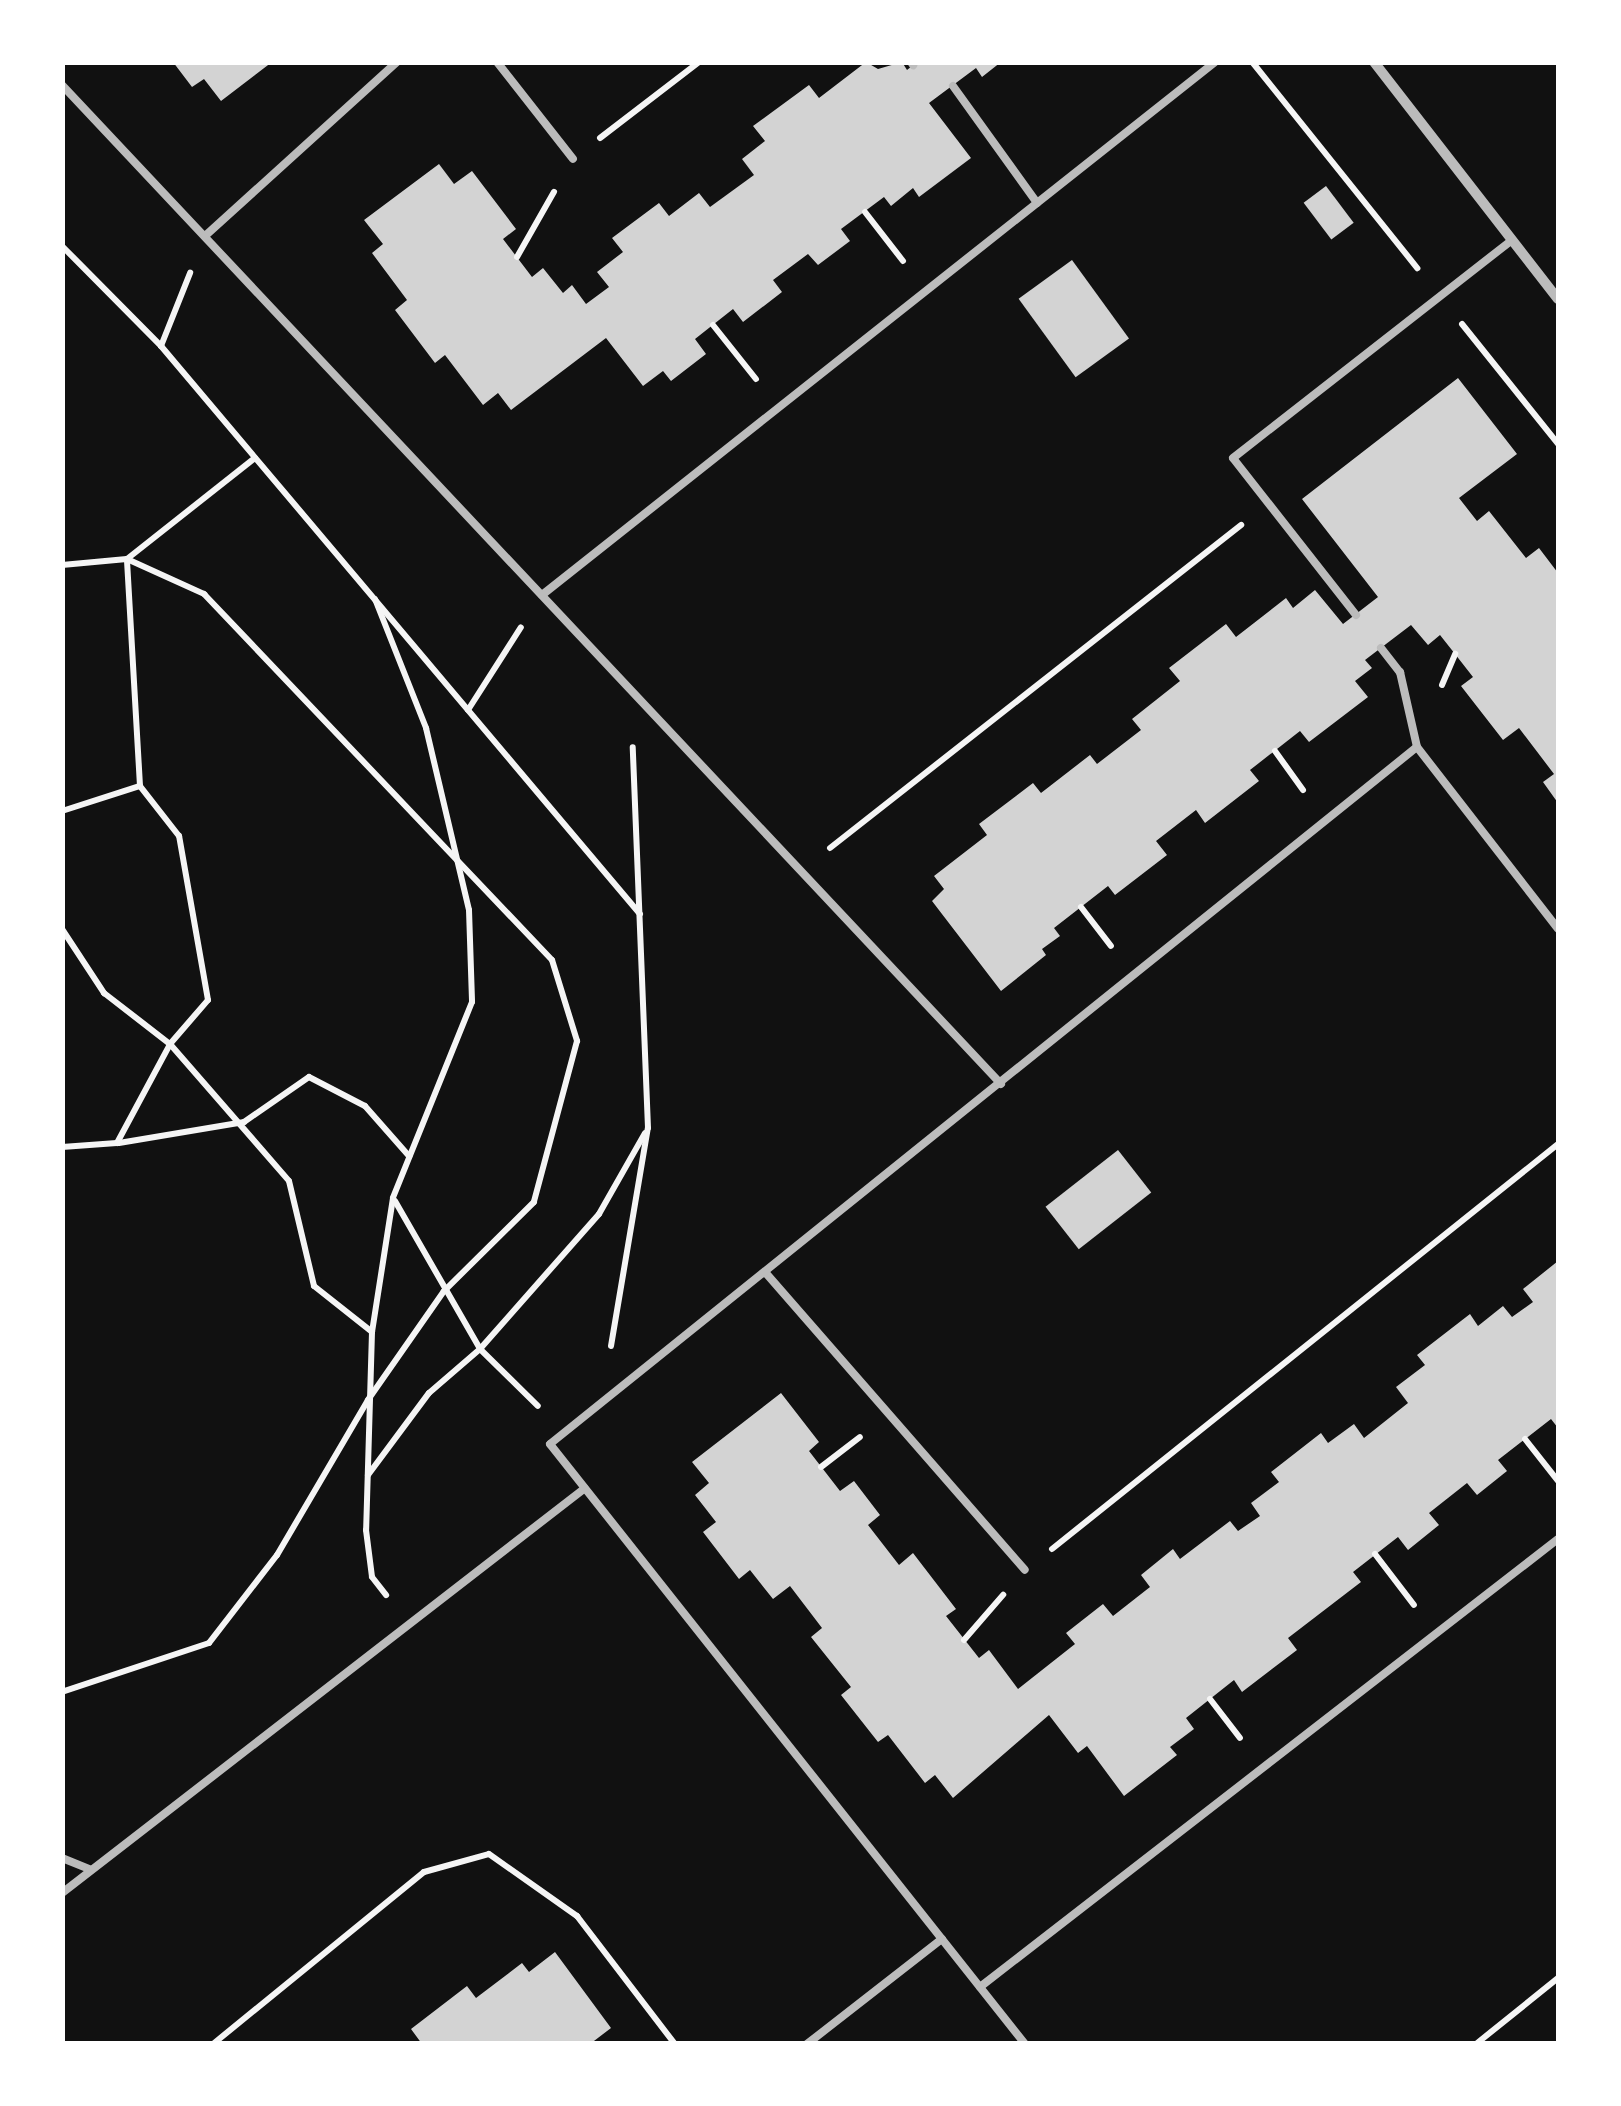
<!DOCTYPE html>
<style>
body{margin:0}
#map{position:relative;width:1621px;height:2106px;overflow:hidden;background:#111;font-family:Mulish,sans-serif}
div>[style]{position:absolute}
.building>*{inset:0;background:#d3d3d3;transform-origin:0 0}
.path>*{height:6px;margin:-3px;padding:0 3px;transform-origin:3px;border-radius:3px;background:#f5f5f5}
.service>*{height:8px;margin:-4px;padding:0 4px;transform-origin:4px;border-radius:4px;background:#bcbcbc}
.minor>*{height:10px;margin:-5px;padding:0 5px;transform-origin:5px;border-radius:5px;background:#bcbcbc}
span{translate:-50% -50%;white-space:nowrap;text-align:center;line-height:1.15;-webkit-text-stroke:10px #fff;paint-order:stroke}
.frame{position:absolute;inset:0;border:65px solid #fff;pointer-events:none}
</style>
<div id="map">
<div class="building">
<div style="clip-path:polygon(173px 62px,272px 62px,221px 101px,204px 79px,192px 87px)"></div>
<div style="clip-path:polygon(866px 62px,878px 69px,902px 62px,907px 70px,917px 62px,1001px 62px,982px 77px,976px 68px,929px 103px,971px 158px,919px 197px,913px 188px,891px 206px,884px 197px,841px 229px,850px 241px,818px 265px,808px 254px,773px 280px,782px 292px,743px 322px,733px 309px,695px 339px,706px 354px,671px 381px,663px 371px,643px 386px,606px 338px,511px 410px,498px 393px,483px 405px,445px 355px,435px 363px,395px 310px,407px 300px,372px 253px,383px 244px,364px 220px,439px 164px,454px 184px,472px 171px,516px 229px,503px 239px,532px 277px,543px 268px,563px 293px,572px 285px,586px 304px,609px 287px,597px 272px,623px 252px,612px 238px,659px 203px,669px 216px,699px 193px,710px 207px,754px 175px,742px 159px,765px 141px,753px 126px,809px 85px,819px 98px)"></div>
<div style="left:1326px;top:186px;width:46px;height:28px;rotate:53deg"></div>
<div style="left:1072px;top:260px;width:97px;height:66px;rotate:54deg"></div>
<div style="clip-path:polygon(1458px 378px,1517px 454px,1459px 498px,1477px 521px,1489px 511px,1526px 558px,1539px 548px,1558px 573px,1558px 803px,1543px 782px,1554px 774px,1519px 728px,1503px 740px,1461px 686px,1473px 677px,1455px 654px,1440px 635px,1428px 645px,1411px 625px,1365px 660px,1372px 668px,1355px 681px,1368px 697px,1309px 742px,1300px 731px,1250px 770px,1259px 781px,1205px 823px,1196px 810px,1156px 841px,1167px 855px,1115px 895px,1108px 886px,1054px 928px,1060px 936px,1042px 949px,1046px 955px,1001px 991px,932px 901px,944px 889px,934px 876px,987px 835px,979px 824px,1033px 783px,1041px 793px,1090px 755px,1097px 764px,1141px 730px,1132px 719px,1180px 681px,1169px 668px,1226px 624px,1236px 637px,1286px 598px,1293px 608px,1315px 590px,1343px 624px,1378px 597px,1302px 499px)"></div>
<div style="left:1118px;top:1150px;width:54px;height:92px;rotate:52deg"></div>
<div style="clip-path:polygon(1558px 1261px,1558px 1428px,1551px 1419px,1498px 1460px,1507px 1471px,1477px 1495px,1467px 1483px,1429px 1513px,1439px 1525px,1408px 1550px,1398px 1537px,1353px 1572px,1361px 1582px,1288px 1638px,1297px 1650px,1242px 1692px,1234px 1680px,1186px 1718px,1194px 1729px,1170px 1747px,1177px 1755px,1124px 1796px,1087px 1746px,1078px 1753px,1049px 1715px,953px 1798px,935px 1775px,925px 1783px,888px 1735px,878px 1742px,841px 1695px,851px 1687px,811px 1637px,822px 1628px,790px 1586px,773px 1599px,750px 1570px,739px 1579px,703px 1532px,716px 1522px,695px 1495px,709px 1483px,692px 1462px,781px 1393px,819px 1442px,809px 1451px,840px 1491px,854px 1481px,880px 1515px,868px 1525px,899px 1565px,913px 1553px,956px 1609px,946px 1616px,979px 1658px,989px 1650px,1018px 1689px,1075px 1644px,1066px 1633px,1103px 1604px,1113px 1616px,1150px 1587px,1141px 1575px,1173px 1549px,1180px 1559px,1230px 1521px,1238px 1531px,1260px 1516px,1251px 1503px,1279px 1482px,1271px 1472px,1321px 1433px,1328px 1443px,1354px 1424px,1364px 1438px,1408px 1403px,1396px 1387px,1425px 1365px,1417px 1355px,1470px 1314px,1478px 1326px,1503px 1306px,1512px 1317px,1533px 1302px,1523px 1289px)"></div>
<div style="clip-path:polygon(555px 1952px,611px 2028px,590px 2044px,422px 2044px,411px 2029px,467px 1986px,476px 1998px,522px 1963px,529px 1972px)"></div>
</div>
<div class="path">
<div style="left:1253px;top:63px;width:263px;rotate:51.3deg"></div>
<div style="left:600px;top:138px;width:125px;rotate:-37.5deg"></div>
<div style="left:865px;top:212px;width:62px;rotate:52.2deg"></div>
<div style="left:62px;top:246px;width:141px;rotate:45.3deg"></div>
<div style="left:161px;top:346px;width:743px;rotate:49.86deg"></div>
<div style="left:517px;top:257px;width:75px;rotate:-60.4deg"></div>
<div style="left:1462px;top:324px;width:154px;rotate:51.3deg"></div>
<div style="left:713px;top:325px;width:69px;rotate:51.5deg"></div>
<div style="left:161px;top:346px;width:79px;rotate:-68.3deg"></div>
<div style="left:62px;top:565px;width:65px;rotate:-5.3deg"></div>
<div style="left:127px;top:559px;width:163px;rotate:-38.3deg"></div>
<div style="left:375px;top:599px;width:139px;rotate:68.4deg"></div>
<div style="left:426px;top:728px;width:187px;rotate:76.7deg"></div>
<div style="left:469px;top:910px;width:92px;rotate:88.1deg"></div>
<div style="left:472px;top:1002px;width:211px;rotate:112deg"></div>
<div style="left:393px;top:1198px;width:136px;rotate:98.9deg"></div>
<div style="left:372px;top:1332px;width:198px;rotate:91.7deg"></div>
<div style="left:366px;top:1530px;width:47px;rotate:82.7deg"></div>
<div style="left:372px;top:1577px;width:23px;rotate:52deg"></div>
<div style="left:1442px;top:685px;width:34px;rotate:-67deg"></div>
<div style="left:468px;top:710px;width:98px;rotate:-57.4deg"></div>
<div style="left:1275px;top:751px;width:48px;rotate:54.3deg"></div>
<div style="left:62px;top:811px;width:82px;rotate:-17.8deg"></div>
<div style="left:830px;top:848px;width:523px;rotate:-38.16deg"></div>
<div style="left:1081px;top:907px;width:49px;rotate:52.4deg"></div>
<div style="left:62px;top:929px;width:77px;rotate:56.7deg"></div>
<div style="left:104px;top:993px;width:83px;rotate:37.7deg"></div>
<div style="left:170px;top:1044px;width:181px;rotate:49deg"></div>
<div style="left:289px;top:1181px;width:108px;rotate:76.6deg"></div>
<div style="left:314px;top:1286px;width:74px;rotate:38.4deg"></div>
<div style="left:119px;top:1143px;width:127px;rotate:-9.5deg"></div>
<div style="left:244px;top:1122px;width:79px;rotate:-34.7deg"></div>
<div style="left:309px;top:1077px;width:63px;rotate:27.4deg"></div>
<div style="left:365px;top:1106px;width:67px;rotate:48.7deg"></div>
<div style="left:62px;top:1147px;width:55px;rotate:-4.2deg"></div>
<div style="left:117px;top:1143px;width:112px;rotate:-61.8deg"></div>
<div style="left:170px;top:1044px;width:58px;rotate:-49.2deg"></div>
<div style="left:208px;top:1000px;width:167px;rotate:-100deg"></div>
<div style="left:179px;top:836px;width:63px;rotate:-128deg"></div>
<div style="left:140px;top:786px;width:227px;rotate:-93.3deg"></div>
<div style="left:127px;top:559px;width:85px;rotate:24.4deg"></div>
<div style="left:204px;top:594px;width:505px;rotate:46.44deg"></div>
<div style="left:552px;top:960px;width:85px;rotate:72.8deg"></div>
<div style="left:577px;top:1041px;width:167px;rotate:105deg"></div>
<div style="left:534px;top:1202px;width:127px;rotate:135.3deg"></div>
<div style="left:444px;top:1291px;width:133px;rotate:124.9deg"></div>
<div style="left:368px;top:1400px;width:180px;rotate:120.4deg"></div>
<div style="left:277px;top:1555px;width:111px;rotate:127.7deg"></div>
<div style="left:209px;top:1643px;width:155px;rotate:161.6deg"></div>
<div style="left:395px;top:1201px;width:171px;rotate:60.1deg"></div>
<div style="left:480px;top:1349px;width:81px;rotate:44.5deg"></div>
<div style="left:611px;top:1346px;width:221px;rotate:-80.4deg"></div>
<div style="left:648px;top:1128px;width:381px;rotate:-92.3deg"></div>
<div style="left:1525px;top:1439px;width:53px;rotate:51.8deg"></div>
<div style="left:821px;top:1467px;width:49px;rotate:-37.6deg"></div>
<div style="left:368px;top:1475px;width:102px;rotate:-53.4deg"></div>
<div style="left:429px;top:1393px;width:67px;rotate:-40.8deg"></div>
<div style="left:480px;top:1349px;width:180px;rotate:-48.6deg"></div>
<div style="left:599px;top:1214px;width:93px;rotate:-60.4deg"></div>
<div style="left:1052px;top:1549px;width:648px;rotate:-38.67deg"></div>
<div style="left:1375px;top:1554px;width:64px;rotate:52.6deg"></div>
<div style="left:964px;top:1640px;width:60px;rotate:-49.1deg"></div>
<div style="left:1210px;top:1699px;width:49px;rotate:52.4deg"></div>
<div style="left:213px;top:2044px;width:272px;rotate:-39.2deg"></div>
<div style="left:424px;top:1872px;width:67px;rotate:-15.5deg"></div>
<div style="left:489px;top:1854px;width:108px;rotate:35.2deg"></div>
<div style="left:577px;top:1916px;width:161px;rotate:52.6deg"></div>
<div style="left:1476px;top:2044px;width:105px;rotate:-38.8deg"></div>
</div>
<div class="service">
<div style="left:497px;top:62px;width:123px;rotate:51.9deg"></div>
<div style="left:911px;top:62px;width:4px;rotate:56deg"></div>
<div style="left:62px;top:85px;width:1371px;rotate:46.77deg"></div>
<div style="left:953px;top:86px;width:144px;rotate:54.3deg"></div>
<div style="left:205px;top:236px;width:259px;rotate:-42.2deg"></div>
<div style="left:542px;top:595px;width:858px;rotate:-38.38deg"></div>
<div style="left:1356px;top:615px;width:199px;rotate:-128.1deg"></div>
<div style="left:1233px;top:458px;width:354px;rotate:-38deg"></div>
<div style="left:1381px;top:648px;width:31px;rotate:52deg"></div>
<div style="left:1400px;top:672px;width:77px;rotate:77.2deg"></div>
<div style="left:765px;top:1272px;width:395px;rotate:48.9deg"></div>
<div style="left:62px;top:1858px;width:31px;rotate:22deg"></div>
<div style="left:62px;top:1893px;width:661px;rotate:-37.75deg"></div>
<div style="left:980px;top:1987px;width:731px;rotate:-37.78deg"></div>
<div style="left:807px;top:2044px;width:171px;rotate:-37.9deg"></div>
<div style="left:1025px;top:2044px;width:765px;rotate:-128.37deg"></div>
<div style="left:550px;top:1444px;width:1112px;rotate:-38.8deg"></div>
<div style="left:1417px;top:747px;width:230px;rotate:52.2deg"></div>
</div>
<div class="minor">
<div style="left:1374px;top:62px;width:300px;rotate:52.2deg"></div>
</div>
<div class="frame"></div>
</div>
